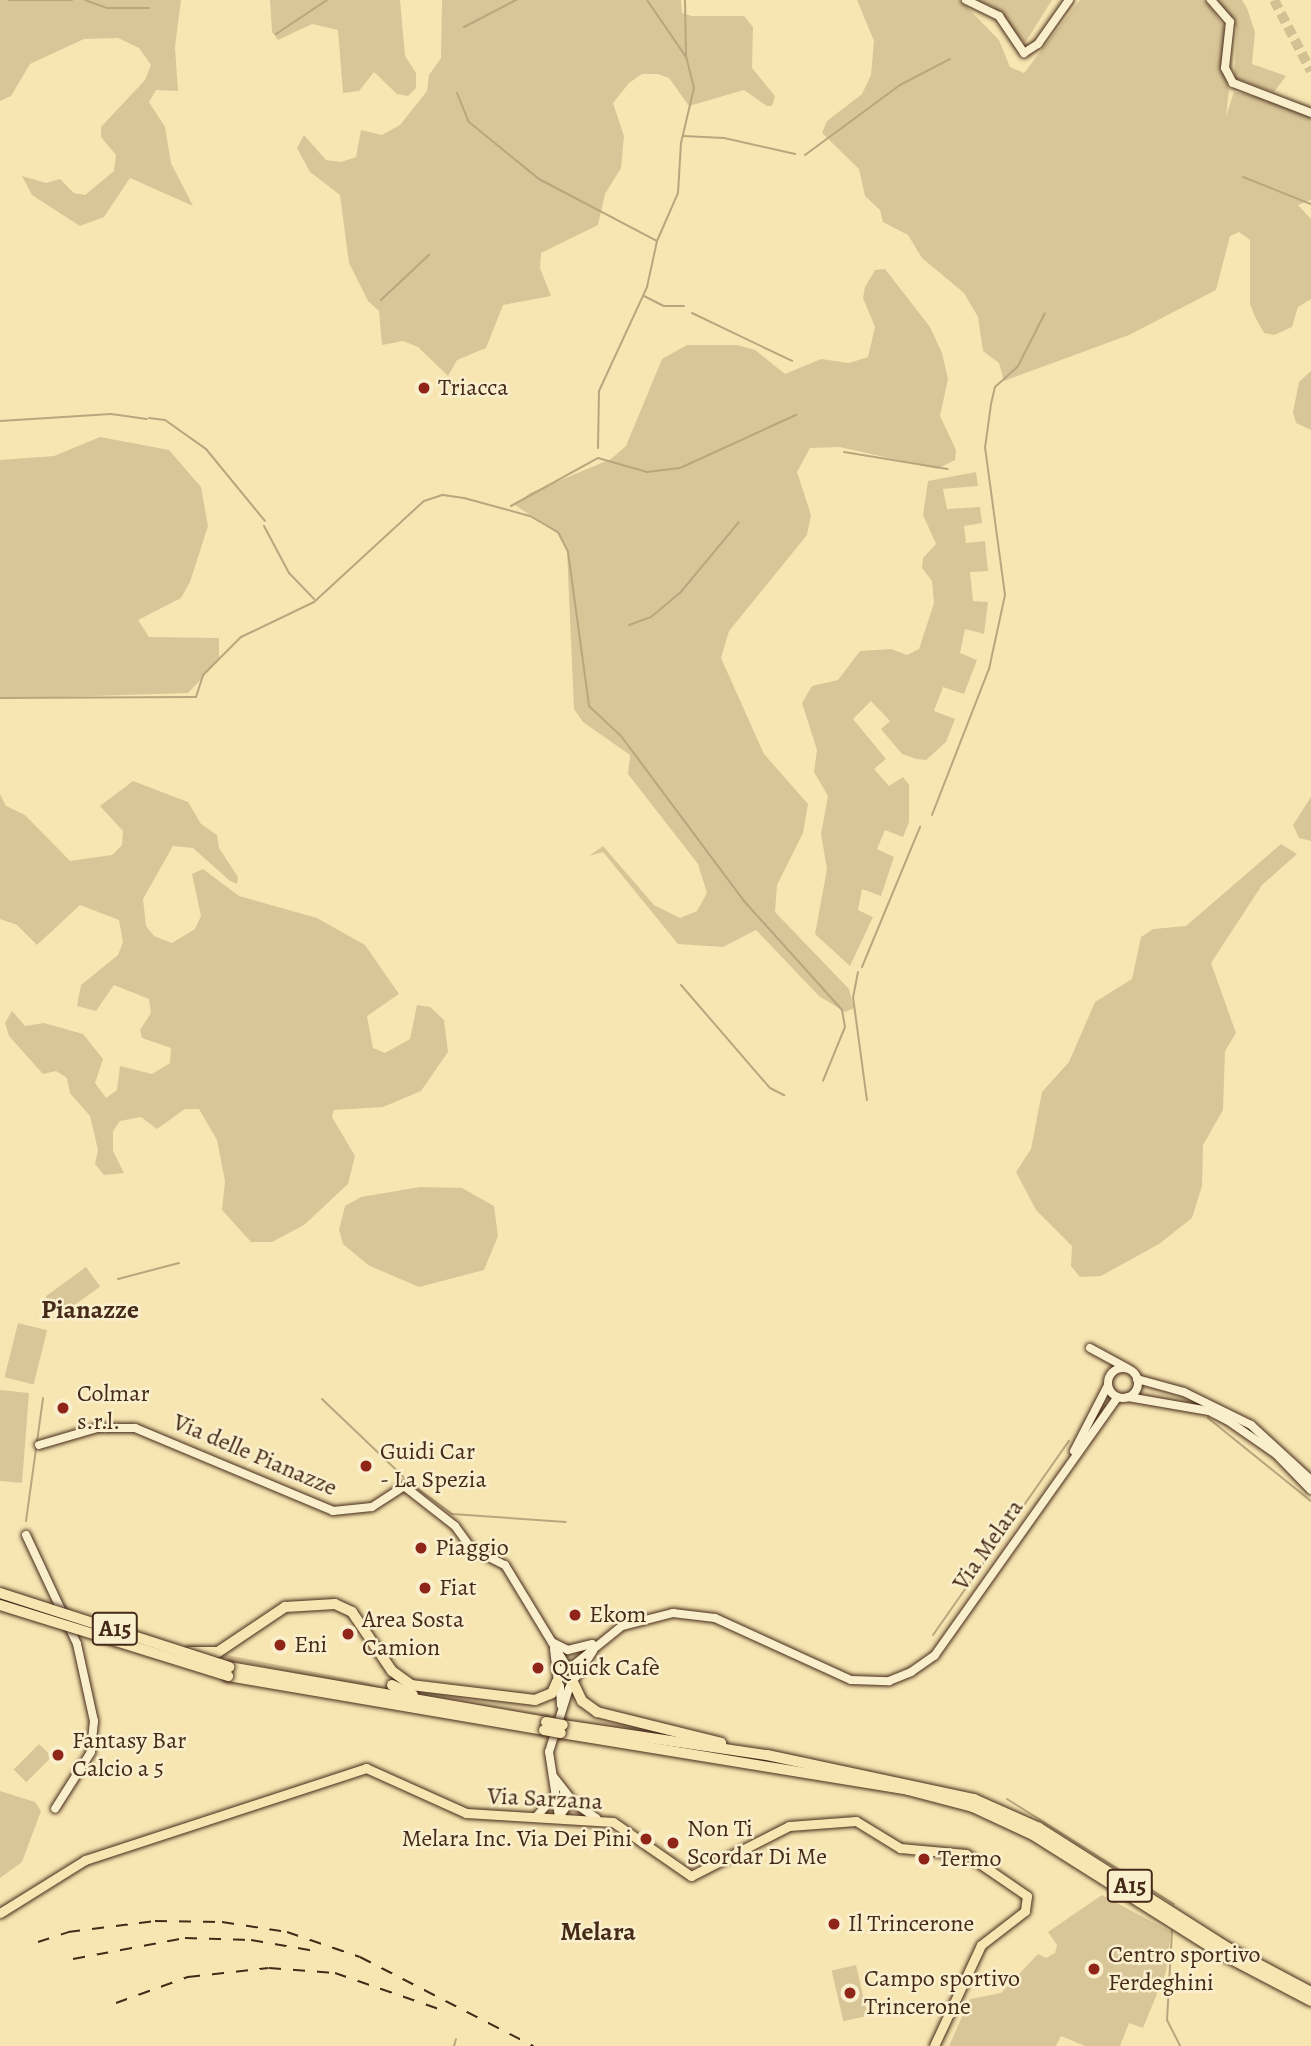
<!DOCTYPE html>
<meta charset="utf-8">
<style>
body{margin:0}
#map{position:relative;width:1311px;height:2046px;overflow:hidden;background:#f7e6b2;font-family:Alegreya,serif}
div>[style]{position:absolute}
.green>*{inset:0;background:#d9c698;transform-origin:0 0}
.stream>*{height:2px;margin:-1px;padding:0 1px;transform-origin:1px;border-radius:1px;background:#baa67e}
.highway-tunnel>*{height:10px;margin-top:-5px;transform-origin:0;background:repeating-linear-gradient(90deg,#d3c093 0 10px,transparent 0 15px)}
.roads{filter:drop-shadow(0 0 2px #452919) drop-shadow(0 0 2px #452919)}
.secondary>*{height:8px;margin:-4px;padding:0 4px;transform-origin:4px;border-radius:4px;background:#faefcd}
.secondary>.ring{margin:-4px;padding:0;box-sizing:content-box;background:none;border:8px solid #faefcd;border-radius:50%}
.primary>*{height:9px;margin:-4.5px;padding:0 4.5px;transform-origin:4.5px;border-radius:4.5px;background:#f7e6b2}
.highway>*{height:10px;margin:-5px;padding:0 5px;transform-origin:5px;border-radius:5px;background:#f7e6b2}
.rail>*{height:2px;margin-top:-1px;transform-origin:0;background:repeating-linear-gradient(90deg,#452919 0 12px,transparent 0 24px)}
.bridges{filter:drop-shadow(0 0 2px #452919) drop-shadow(0 0 2px #452919)}
.highway-bridge>*{height:10px;margin:-5px;padding:0 5px;transform-origin:5px;border-radius:5px;background:#f7e6b2}
.dots>*{width:19px;height:19px;translate:-50% -50%;box-sizing:border-box;border:4px solid #faefcd;border-radius:50%}
span{translate:-50% -50%;white-space:nowrap;text-align:center;line-height:1.15;-webkit-text-stroke:5px #faefcd;paint-order:stroke}
.shield-label span{padding:2px 5px;background:#faefcd;border:2px solid;border-radius:5px;-webkit-text-stroke-width:0}
.shield-label{font-size:23px;color:#452919;font-weight:700}
.poi-label{font-size:24px;color:#452919}
.left{translate:0 -50%;text-align:left}
.right{translate:-100% -50%;text-align:right}
.street-label{font-size:24px;color:#452919}
.neighbourhood-label{font-size:26px;color:#452919;font-weight:700}
</style>
<div id="map">
<div class="green">
<div style="clip-path:polygon(0 0,181px 0,175px 47px,178px 91px,156px 90px,149px 102px,165px 127px,171px 163px,193px 206px,130px 178px,104px 217px,80px 226px,32px 195px,22px 176px,46px 183px,60px 179px,74px 193px,85px 195px,114px 171px,116px 155px,101px 137px,101px 127px,145px 80px,151px 65px,139px 48px,118px 38px,84px 39px,30px 64px,11px 96px,0 101px)"></div>
<div style="clip-path:polygon(270px 0,400px 0,405px 56px,416px 73px,416px 88px,408px 96px,397px 94px,374px 72px,359px 91px,343px 93px,338px 30px,312px 24px,278px 40px,272px 32px)"></div>
<div style="clip-path:polygon(442px 0,681px 0,682px 13px,692px 16px,744px 16px,753px 27px,752px 68px,775px 96px,772px 106px,767px 106px,744px 90px,689px 106px,669px 78px,658px 74px,642px 74px,629px 83px,613px 103px,624px 136px,621px 168px,605px 194px,598px 225px,541px 253px,540px 268px,551px 296px,503px 305px,486px 348px,457px 360px,448px 376px,418px 347px,403px 341px,382px 345px,379px 311px,368px 301px,349px 263px,340px 195px,310px 172px,297px 148px,304px 135px,326px 160px,341px 162px,356px 157px,361px 130px,382px 135px,400px 125px,427px 91px,429px 75px,441px 58px)"></div>
<div style="clip-path:polygon(857px 0,960px 0,999px 40px,1010px 67px,1024px 73px,1080px 0,1205px 0,1227px 31px,1222px 68px,1229px 90px,1226px 116px,1234px 92px,1284px 103px,1311px 117px,1311px 200px,1298px 205px,1311px 219px,1311px 299px,1298px 307px,1292px 327px,1274px 335px,1264px 333px,1255px 317px,1250px 304px,1250px 240px,1239px 232px,1230px 236px,1216px 290px,1129px 335px,1004px 381px,999px 363px,983px 351px,978px 317px,964px 293px,922px 258px,908px 235px,883px 222px,880px 210px,865px 196px,859px 169px,822px 133px,827px 121px,862px 94px,871px 75px,874px 41px)"></div>
<div style="clip-path:polygon(977px 0,1052px 0,1025px 43px,993px 7px)"></div>
<div style="clip-path:polygon(1218px 0,1242px 0,1247px 8px,1255px 32px,1252px 64px,1286px 76px,1274px 92px,1234px 78px,1237px 28px)"></div>
<div style="clip-path:polygon(885px 269px,930px 327px,942px 353px,948px 379px,940px 416px,956px 450px,955px 460px,937px 469px,840px 447px,810px 448px,797px 472px,811px 515px,807px 535px,729px 631px,721px 658px,764px 754px,808px 804px,803px 833px,777px 885px,775px 912px,849px 989px,854px 1008px,845px 1012px,819px 996px,756px 930px,723px 947px,678px 944px,603px 852px,589px 856px,603px 846px,654px 905px,680px 918px,697px 911px,707px 893px,698px 864px,628px 774px,630px 755px,583px 722px,574px 709px,567px 551px,558px 534px,515px 505px,530px 493px,611px 459px,626px 446px,662px 359px,687px 345px,737px 345px,755px 350px,785px 374px,821px 359px,849px 363px,868px 357px,875px 327px,863px 298px,865px 287px,875px 270px)"></div>
<div style="clip-path:polygon(1311px 371px,1311px 430px,1296px 423px,1293px 412px,1299px 382px)"></div>
<div style="clip-path:polygon(100px 437px,169px 450px,201px 487px,208px 526px,190px 582px,181px 598px,138px 620px,149px 637px,219px 638px,219px 660px,188px 693px,0 699px,0 460px,54px 456px)"></div>
<div style="clip-path:polygon(976px 472px,978px 486px,943px 489px,947px 509px,980px 507px,982px 523px,964px 526px,966px 543px,985px 541px,988px 571px,970px 572px,973px 601px,988px 602px,984px 634px,965px 629px,960px 653px,977px 660px,964px 694px,943px 687px,934px 711px,955px 719px,946px 742px,926px 760px,916px 759px,902px 754px,881px 729px,890px 721px,871px 701px,853px 719px,886px 759px,874px 769px,889px 786px,903px 777px,909px 785px,909px 822px,903px 837px,885px 830px,877px 849px,894px 857px,881px 896px,862px 889px,858px 910px,873px 917px,850px 966px,815px 934px,827px 869px,821px 834px,828px 796px,814px 772px,817px 750px,802px 703px,812px 686px,838px 680px,860px 651px,891px 649px,907px 655px,919px 649px,934px 603px,932px 581px,922px 568px,923px 558px,936px 544px,923px 515px,928px 481px)"></div>
<div style="clip-path:polygon(133px 781px,188px 802px,201px 824px,217px 835px,219px 848px,238px 877px,237px 884px,230px 881px,193px 848px,173px 846px,143px 899px,146px 926px,154px 936px,172px 943px,195px 929px,201px 916px,192px 874px,203px 869px,239px 896px,317px 918px,365px 945px,399px 994px,367px 1016px,373px 1048px,385px 1053px,410px 1039px,417px 1005px,430px 1007px,444px 1020px,448px 1052px,421px 1091px,383px 1107px,334px 1110px,332px 1117px,355px 1156px,348px 1184px,304px 1225px,272px 1242px,251px 1242px,222px 1210px,225px 1181px,217px 1140px,199px 1109px,185px 1109px,157px 1129px,141px 1117px,120px 1121px,113px 1131px,113px 1151px,124px 1173px,104px 1175px,95px 1164px,98px 1150px,90px 1116px,70px 1093px,67px 1078px,56px 1071px,43px 1074px,9px 1036px,5px 1023px,12px 1011px,25px 1026px,44px 1023px,83px 1034px,103px 1059px,95px 1083px,106px 1098px,117px 1090px,120px 1066px,152px 1074px,170px 1063px,171px 1048px,142px 1038px,140px 1030px,151px 1013px,149px 999px,114px 985px,96px 1011px,77px 1006px,81px 985px,118px 955px,123px 942px,119px 920px,80px 905px,37px 945px,17px 925px,0 919px,0 794px,6px 806px,25px 815px,70px 861px,112px 855px,122px 845px,123px 831px,100px 806px)"></div>
<div style="clip-path:polygon(1311px 797px,1311px 841px,1299px 838px,1293px 825px)"></div>
<div style="clip-path:polygon(1281px 844px,1297px 854px,1262px 885px,1211px 963px,1236px 1033px,1225px 1051px,1223px 1110px,1203px 1145px,1202px 1186px,1192px 1218px,1159px 1244px,1101px 1276px,1080px 1277px,1071px 1266px,1072px 1246px,1036px 1210px,1016px 1172px,1031px 1149px,1042px 1092px,1069px 1062px,1095px 1002px,1132px 979px,1141px 937px,1153px 929px,1186px 926px)"></div>
<div style="clip-path:polygon(420px 1187px,462px 1188px,494px 1206px,498px 1236px,484px 1270px,419px 1287px,368px 1265px,343px 1244px,339px 1230px,345px 1206px,361px 1197px)"></div>
<div style="left:86px;top:1267px;width:24px;height:50px;rotate:54deg"></div>
<div style="left:18px;top:1323px;width:30px;height:56px;rotate:14deg"></div>
<div style="clip-path:polygon(0 1390px,29px 1393px,22px 1483px,0 1481px)"></div>
<div style="clip-path:polygon(222px 1654px,366px 1682px,393px 1692px,216px 1657px)"></div>
<div style="left:39px;top:1744px;width:18px;height:36px;rotate:45deg"></div>
<div style="clip-path:polygon(0 1791px,35px 1802px,41px 1811px,22px 1862px,0 1878px)"></div>
<div style="clip-path:polygon(1102px 1895px,1171px 1932px,1166px 1972px,1143px 2028px,1129px 2023px,1120px 2046px,1085px 2046px,1061px 2036px,1056px 2046px,949px 2046px,970px 1999px,1001px 1993px,1038px 1954px,1046px 1958px,1055px 1953px,1057px 1945px,1048px 1932px)"></div>
<div style="left:856px;top:1965px;width:52px;height:25px;rotate:77deg"></div>
</div>
<div class="stream">
<div style="left:9px;top:0;width:63px"></div>
<div style="left:85px;top:0;width:23px;rotate:20deg"></div>
<div style="left:107px;top:8px;width:42px"></div>
<div style="left:647px;top:0;width:69px;rotate:55.6deg"></div>
<div style="left:464px;top:27px;width:59px;rotate:-27.4deg"></div>
<div style="left:276px;top:34px;width:61px;rotate:-33.7deg"></div>
<div style="left:457px;top:93px;width:31px;rotate:68deg"></div>
<div style="left:469px;top:122px;width:90px;rotate:39.2deg"></div>
<div style="left:539px;top:179px;width:133px;rotate:27.7deg"></div>
<div style="left:683px;top:136px;width:41px;rotate:2.8deg"></div>
<div style="left:724px;top:138px;width:73px;rotate:12.7deg"></div>
<div style="left:805px;top:155px;width:118px;rotate:-36.4deg"></div>
<div style="left:900px;top:85px;width:56px;rotate:-27.5deg"></div>
<div style="left:1243px;top:177px;width:73px;rotate:21.7deg"></div>
<div style="left:644px;top:296px;width:22px;rotate:27deg"></div>
<div style="left:664px;top:306px;width:20px"></div>
<div style="left:381px;top:300px;width:66px;rotate:-43.2deg"></div>
<div style="left:692px;top:313px;width:111px;rotate:25.6deg"></div>
<div style="left:149px;top:418px;width:16px;rotate:7deg"></div>
<div style="left:165px;top:420px;width:50px;rotate:35.3deg"></div>
<div style="left:206px;top:449px;width:93px;rotate:50.7deg"></div>
<div style="left:0;top:421px;width:111px;rotate:-3.6deg"></div>
<div style="left:111px;top:414px;width:36px;rotate:8deg"></div>
<div style="left:598px;top:448px;width:57px;rotate:-89deg"></div>
<div style="left:599px;top:391px;width:115px;rotate:-65.2deg"></div>
<div style="left:647px;top:287px;width:47px;rotate:-77.7deg"></div>
<div style="left:657px;top:241px;width:52px;rotate:-66.4deg"></div>
<div style="left:678px;top:193px;width:50px;rotate:-86.6deg"></div>
<div style="left:681px;top:143px;width:57px;rotate:-76.7deg"></div>
<div style="left:694px;top:88px;width:32px;rotate:-104deg"></div>
<div style="left:686px;top:57px;width:57px;rotate:-91deg"></div>
<div style="left:844px;top:452px;width:105px;rotate:9.3deg"></div>
<div style="left:511px;top:506px;width:99px;rotate:-28.9deg"></div>
<div style="left:598px;top:458px;width:51px;rotate:15.9deg"></div>
<div style="left:647px;top:472px;width:33px;rotate:-7deg"></div>
<div style="left:680px;top:468px;width:128px;rotate:-24.6deg"></div>
<div style="left:264px;top:526px;width:53px;rotate:62deg"></div>
<div style="left:289px;top:573px;width:36px;rotate:46deg"></div>
<div style="left:629px;top:625px;width:23px;rotate:-20deg"></div>
<div style="left:651px;top:617px;width:38px;rotate:-40deg"></div>
<div style="left:680px;top:593px;width:92px;rotate:-50.3deg"></div>
<div style="left:0;top:698px;width:196px;rotate:-0.3deg"></div>
<div style="left:196px;top:697px;width:23px;rotate:-72deg"></div>
<div style="left:203px;top:675px;width:54px;rotate:-45deg"></div>
<div style="left:241px;top:637px;width:81px;rotate:-25.6deg"></div>
<div style="left:314px;top:602px;width:149px;rotate:-42.6deg"></div>
<div style="left:424px;top:501px;width:20px;rotate:-18deg"></div>
<div style="left:443px;top:495px;width:21px;rotate:8deg"></div>
<div style="left:464px;top:498px;width:68px;rotate:15.3deg"></div>
<div style="left:530px;top:516px;width:32px;rotate:30deg"></div>
<div style="left:558px;top:532px;width:22px;rotate:63deg"></div>
<div style="left:568px;top:552px;width:155px;rotate:82.2deg"></div>
<div style="left:589px;top:706px;width:44px;rotate:43.2deg"></div>
<div style="left:621px;top:736px;width:206px;rotate:53.3deg"></div>
<div style="left:744px;top:901px;width:147px;rotate:48deg"></div>
<div style="left:842px;top:1010px;width:17px;rotate:80deg"></div>
<div style="left:845px;top:1027px;width:58px;rotate:112.2deg"></div>
<div style="left:932px;top:815px;width:157px;rotate:-68.7deg"></div>
<div style="left:989px;top:669px;width:76px;rotate:-77.8deg"></div>
<div style="left:1005px;top:595px;width:148px;rotate:-97.7deg"></div>
<div style="left:985px;top:448px;width:44px;rotate:-82.2deg"></div>
<div style="left:991px;top:404px;width:17px;rotate:-77deg"></div>
<div style="left:995px;top:387px;width:31px;rotate:-42deg"></div>
<div style="left:1018px;top:366px;width:59px;rotate:-63deg"></div>
<div style="left:862px;top:967px;width:152px;rotate:-67.5deg"></div>
<div style="left:858px;top:972px;width:25px;rotate:101deg"></div>
<div style="left:853px;top:997px;width:104px;rotate:82.3deg"></div>
<div style="left:681px;top:985px;width:136px;rotate:49.2deg"></div>
<div style="left:770px;top:1088px;width:16px;rotate:27deg"></div>
<div style="left:118px;top:1279px;width:63px;rotate:-14.7deg"></div>
<div style="left:322px;top:1399px;width:122px;rotate:43.7deg"></div>
<div style="left:410px;top:1483px;width:52px;rotate:36.4deg"></div>
<div style="left:452px;top:1514px;width:114px;rotate:4deg"></div>
<div style="left:1208px;top:1418px;width:132px;rotate:38.9deg"></div>
<div style="left:26px;top:1521px;width:124px;rotate:-82.1deg"></div>
<div style="left:933px;top:1635px;width:237px;rotate:-55deg"></div>
<div style="left:1007px;top:1799px;width:197px;rotate:32.2deg"></div>
<div style="left:1172px;top:1931px;width:89px;rotate:93.2deg"></div>
<div style="left:1167px;top:2020px;width:29px;rotate:63deg"></div>
<div style="left:454px;top:2046px;width:7px;rotate:-74deg"></div>
</div>
<div class="highway-tunnel">
<div style="left:1274px;top:0;width:80px;rotate:62.5deg"></div>
</div>
<div class="roads">
<div class="secondary">
<div style="left:966px;top:0;width:37px;rotate:26deg"></div>
<div style="left:999px;top:16px;width:45px;rotate:56deg"></div>
<div style="left:1024px;top:53px;width:17px;rotate:-33deg"></div>
<div style="left:1038px;top:44px;width:54px;rotate:-54.8deg"></div>
<div style="left:1211px;top:0;width:29px;rotate:49deg"></div>
<div style="left:1230px;top:22px;width:46px;rotate:96.2deg"></div>
<div style="left:1225px;top:68px;width:17px;rotate:62deg"></div>
<div style="left:1233px;top:83px;width:84px;rotate:21deg"></div>
<div style="left:1090px;top:1348px;width:42px;rotate:28.4deg"></div>
<div class="ring" style="left:1108px;top:1368px;width:22px;height:22px"></div>
<div style="left:1137px;top:1379px;width:49px;rotate:15.5deg"></div>
<div style="left:1184px;top:1392px;width:75px;rotate:26.2deg"></div>
<div style="left:1251px;top:1425px;width:81px;rotate:42.5deg"></div>
<div style="left:1128px;top:1397px;width:82px;rotate:9.8deg"></div>
<div style="left:1209px;top:1411px;width:20px;rotate:27deg"></div>
<div style="left:1227px;top:1420px;width:60px;rotate:34.8deg"></div>
<div style="left:1276px;top:1454px;width:50px;rotate:45.8deg"></div>
<div style="left:39px;top:1445px;width:60px;rotate:-16.3deg"></div>
<div style="left:97px;top:1428px;width:38px"></div>
<div style="left:135px;top:1428px;width:215px;rotate:22.7deg"></div>
<div style="left:333px;top:1511px;width:39px;rotate:-6deg"></div>
<div style="left:372px;top:1507px;width:38px;rotate:-33deg"></div>
<div style="left:404px;top:1486px;width:65px;rotate:38.1deg"></div>
<div style="left:455px;top:1526px;width:27px;rotate:54deg"></div>
<div style="left:471px;top:1548px;width:38px;rotate:27deg"></div>
<div style="left:505px;top:1565px;width:119px;rotate:58.7deg"></div>
<div style="left:1074px;top:1451px;width:74px;rotate:-62.7deg"></div>
<div style="left:26px;top:1535px;width:120px;rotate:64.9deg"></div>
<div style="left:77px;top:1644px;width:79px;rotate:77.6deg"></div>
<div style="left:94px;top:1721px;width:31px;rotate:96deg"></div>
<div style="left:91px;top:1752px;width:67px;rotate:122.3deg"></div>
<div style="left:552px;top:1642px;width:18px;rotate:27deg"></div>
<div style="left:568px;top:1650px;width:25px;rotate:-14deg"></div>
<div style="left:554px;top:1649px;width:35px;rotate:83deg"></div>
<div style="left:570px;top:1668px;width:67px;rotate:-38.9deg"></div>
<div style="left:622px;top:1626px;width:53px;rotate:-14.3deg"></div>
<div style="left:673px;top:1613px;width:42px;rotate:6.8deg"></div>
<div style="left:715px;top:1618px;width:149px;rotate:24.5deg"></div>
<div style="left:851px;top:1680px;width:38px;rotate:2deg"></div>
<div style="left:889px;top:1681px;width:24px;rotate:-22deg"></div>
<div style="left:911px;top:1672px;width:29px;rotate:-35deg"></div>
<div style="left:935px;top:1655px;width:316px;rotate:-54.7deg"></div>
<div style="left:557px;top:1673px;width:12px;rotate:-31deg"></div>
<div style="left:567px;top:1667px;width:8px;rotate:30deg"></div>
<div style="left:574px;top:1671px;width:16px;rotate:104deg"></div>
<div style="left:576px;top:1677px;width:31px;rotate:-57deg"></div>
<div style="left:560px;top:1686px;width:19px;rotate:87deg"></div>
<div style="left:553px;top:1776px;width:34px;rotate:52deg"></div>
<div style="left:574px;top:1803px;width:27px;rotate:34deg"></div>
<div style="left:536px;top:1817px;width:27px;rotate:-48deg"></div>
<div style="left:559px;top:1817px;width:66px;rotate:-98.7deg"></div>
<div style="left:549px;top:1752px;width:67px;rotate:-72.6deg"></div>
<div style="left:559px;top:1817px;width:12px;rotate:-55deg"></div>
<div style="left:566px;top:1807px;width:14px;rotate:-98deg"></div>
</div>
<div class="primary">
<div style="left:0;top:1913px;width:100px;rotate:-31.9deg"></div>
<div style="left:85px;top:1860px;width:296px;rotate:-18.1deg"></div>
<div style="left:366px;top:1768px;width:110px;rotate:24.2deg"></div>
<div style="left:466px;top:1813px;width:147px;rotate:3.5deg"></div>
<div style="left:613px;top:1822px;width:95px;rotate:34.7deg"></div>
<div style="left:691px;top:1876px;width:110px;rotate:-27deg"></div>
<div style="left:789px;top:1826px;width:67px;rotate:-4.3deg"></div>
<div style="left:856px;top:1821px;width:52px;rotate:31.5deg"></div>
<div style="left:900px;top:1848px;width:66px;rotate:5.2deg"></div>
<div style="left:966px;top:1854px;width:74px;rotate:34.5deg"></div>
<div style="left:1027px;top:1896px;width:15px;rotate:98deg"></div>
<div style="left:1025px;top:1911px;width:56px;rotate:142.3deg"></div>
<div style="left:981px;top:1945px;width:111px;rotate:115deg"></div>
</div>
<div class="highway">
<div style="left:190px;top:1652px;width:28px"></div>
<div style="left:218px;top:1652px;width:81px;rotate:-33.9deg"></div>
<div style="left:285px;top:1607px;width:50px;rotate:-3.4deg"></div>
<div style="left:335px;top:1604px;width:19px;rotate:25deg"></div>
<div style="left:352px;top:1612px;width:71px;rotate:55.9deg"></div>
<div style="left:392px;top:1671px;width:24px;rotate:36deg"></div>
<div style="left:411px;top:1685px;width:125px;rotate:6.9deg"></div>
<div style="left:535px;top:1700px;width:18px;rotate:-22deg"></div>
<div style="left:552px;top:1693px;width:12px;rotate:-66deg"></div>
<div style="left:229px;top:1667px;width:322px;rotate:9.8deg"></div>
<div style="left:228px;top:1676px;width:321px;rotate:9.7deg"></div>
<div style="left:574px;top:1684px;width:19px;rotate:65deg"></div>
<div style="left:582px;top:1701px;width:19px;rotate:36deg"></div>
<div style="left:597px;top:1712px;width:128px;rotate:14deg"></div>
<div style="left:392px;top:1685px;width:23px;rotate:25deg"></div>
<div style="left:563px;top:1725px;width:206px;rotate:8.4deg"></div>
<div style="left:767px;top:1755px;width:212px;rotate:12deg"></div>
<div style="left:974px;top:1799px;width:71px;rotate:24deg"></div>
<div style="left:1039px;top:1828px;width:224px;rotate:32.4deg"></div>
<div style="left:1228px;top:1948px;width:94px;rotate:27.9deg"></div>
<div style="left:561px;top:1733px;width:352px;rotate:9.3deg"></div>
<div style="left:908px;top:1790px;width:67px;rotate:14.7deg"></div>
<div style="left:973px;top:1807px;width:66px;rotate:25deg"></div>
<div style="left:1033px;top:1835px;width:229px;rotate:32.2deg"></div>
<div style="left:1227px;top:1957px;width:95px;rotate:27.6deg"></div>
</div>
</div>
<div class="rail">
<div style="left:38px;top:1942px;width:32px;rotate:-18deg"></div>
<div style="left:68px;top:1932px;width:88px;rotate:-7.2deg"></div>
<div style="left:155px;top:1921px;width:67px;rotate:0.9deg"></div>
<div style="left:222px;top:1922px;width:66px;rotate:8.7deg"></div>
<div style="left:287px;top:1932px;width:77px;rotate:18.9deg"></div>
<div style="left:360px;top:1957px;width:195px;rotate:27.2deg"></div>
<div style="left:73px;top:1959px;width:114px;rotate:-10.6deg"></div>
<div style="left:185px;top:1938px;width:66px;rotate:1.7deg"></div>
<div style="left:251px;top:1940px;width:65px;rotate:9.8deg"></div>
<div style="left:116px;top:2003px;width:77px;rotate:-19.9deg"></div>
<div style="left:188px;top:1977px;width:81px;rotate:-6.3deg"></div>
<div style="left:269px;top:1968px;width:66px;rotate:4.3deg"></div>
<div style="left:335px;top:1973px;width:113px;rotate:19.1deg"></div>
</div>
<div class="bridges">
<div class="highway-bridge">
<div style="left:0;top:1593px;width:241px;rotate:17.9deg"></div>
<div style="left:0;top:1605px;width:239px;rotate:17.3deg"></div>
<div style="left:546px;top:1722px;width:17px;rotate:10deg"></div>
<div style="left:544px;top:1730px;width:17px;rotate:10deg"></div>
</div>
</div>
<div class="dots">
<div style="left:424px;top:388px;background:#8f2418"></div>
<div style="left:63px;top:1408px;background:#8f2418"></div>
<div style="left:366px;top:1466px;background:#8f2418"></div>
<div style="left:421px;top:1548px;background:#8f2418"></div>
<div style="left:425px;top:1588px;background:#8f2418"></div>
<div style="left:575px;top:1615px;background:#8f2418"></div>
<div style="left:348px;top:1634px;background:#8f2418"></div>
<div style="left:280px;top:1645px;background:#8f2418"></div>
<div style="left:538px;top:1668px;background:#8f2418"></div>
<div style="left:58px;top:1755px;background:#8f2418"></div>
<div style="left:646px;top:1839px;background:#8f2418"></div>
<div style="left:673px;top:1843px;background:#8f2418"></div>
<div style="left:924px;top:1859px;background:#8f2418"></div>
<div style="left:834px;top:1924px;background:#8f2418"></div>
<div style="left:1094px;top:1969px;background:#8f2418"></div>
<div style="left:850px;top:1993px;background:#8f2418"></div>
</div>
<div class="shield-label">
<span style="left:115px;top:1629px">A15</span>
<span style="left:1130px;top:1886px">A15</span>
</div>
<div class="poi-label">
<span class="left" style="left:438px;top:388px">Triacca</span>
<span class="left" style="left:77px;top:1408px">Colmar<br>s.r.l.</span>
<span class="left" style="left:380px;top:1466px">Guidi Car<br>- La Spezia</span>
<span class="left" style="left:435px;top:1548px">Piaggio</span>
<span class="left" style="left:439px;top:1588px">Fiat</span>
<span class="left" style="left:589px;top:1615px">Ekom</span>
<span class="left" style="left:362px;top:1634px">Area Sosta<br>Camion</span>
<span class="left" style="left:294px;top:1645px">Eni</span>
<span class="left" style="left:552px;top:1668px">Quick Cafè</span>
<span class="left" style="left:72px;top:1755px">Fantasy Bar<br>Calcio a 5</span>
<span class="left" style="left:687px;top:1843px">Non Ti<br>Scordar Di Me</span>
<span class="right" style="left:632px;top:1839px">Melara Inc. Via Dei Pini</span>
<span class="left" style="left:938px;top:1859px">Termo</span>
<span class="left" style="left:848px;top:1924px">Il Trincerone</span>
<span class="left" style="left:1108px;top:1969px">Centro sportivo<br>Ferdeghini</span>
<span class="left" style="left:864px;top:1993px">Campo sportivo<br>Trincerone</span>
</div>
<div class="street-label">
<span style="left:255px;top:1455px;rotate:23deg">Via delle Pianazze</span>
<span style="left:988px;top:1545px;rotate:-55deg">Via Melara</span>
<span style="left:545px;top:1799px;rotate:3deg">Via Sarzana</span>
</div>
<div class="neighbourhood-label">
<span style="left:90px;top:1310px">Pianazze</span>
<span style="left:598px;top:1932px">Melara</span>
</div>
</div>
